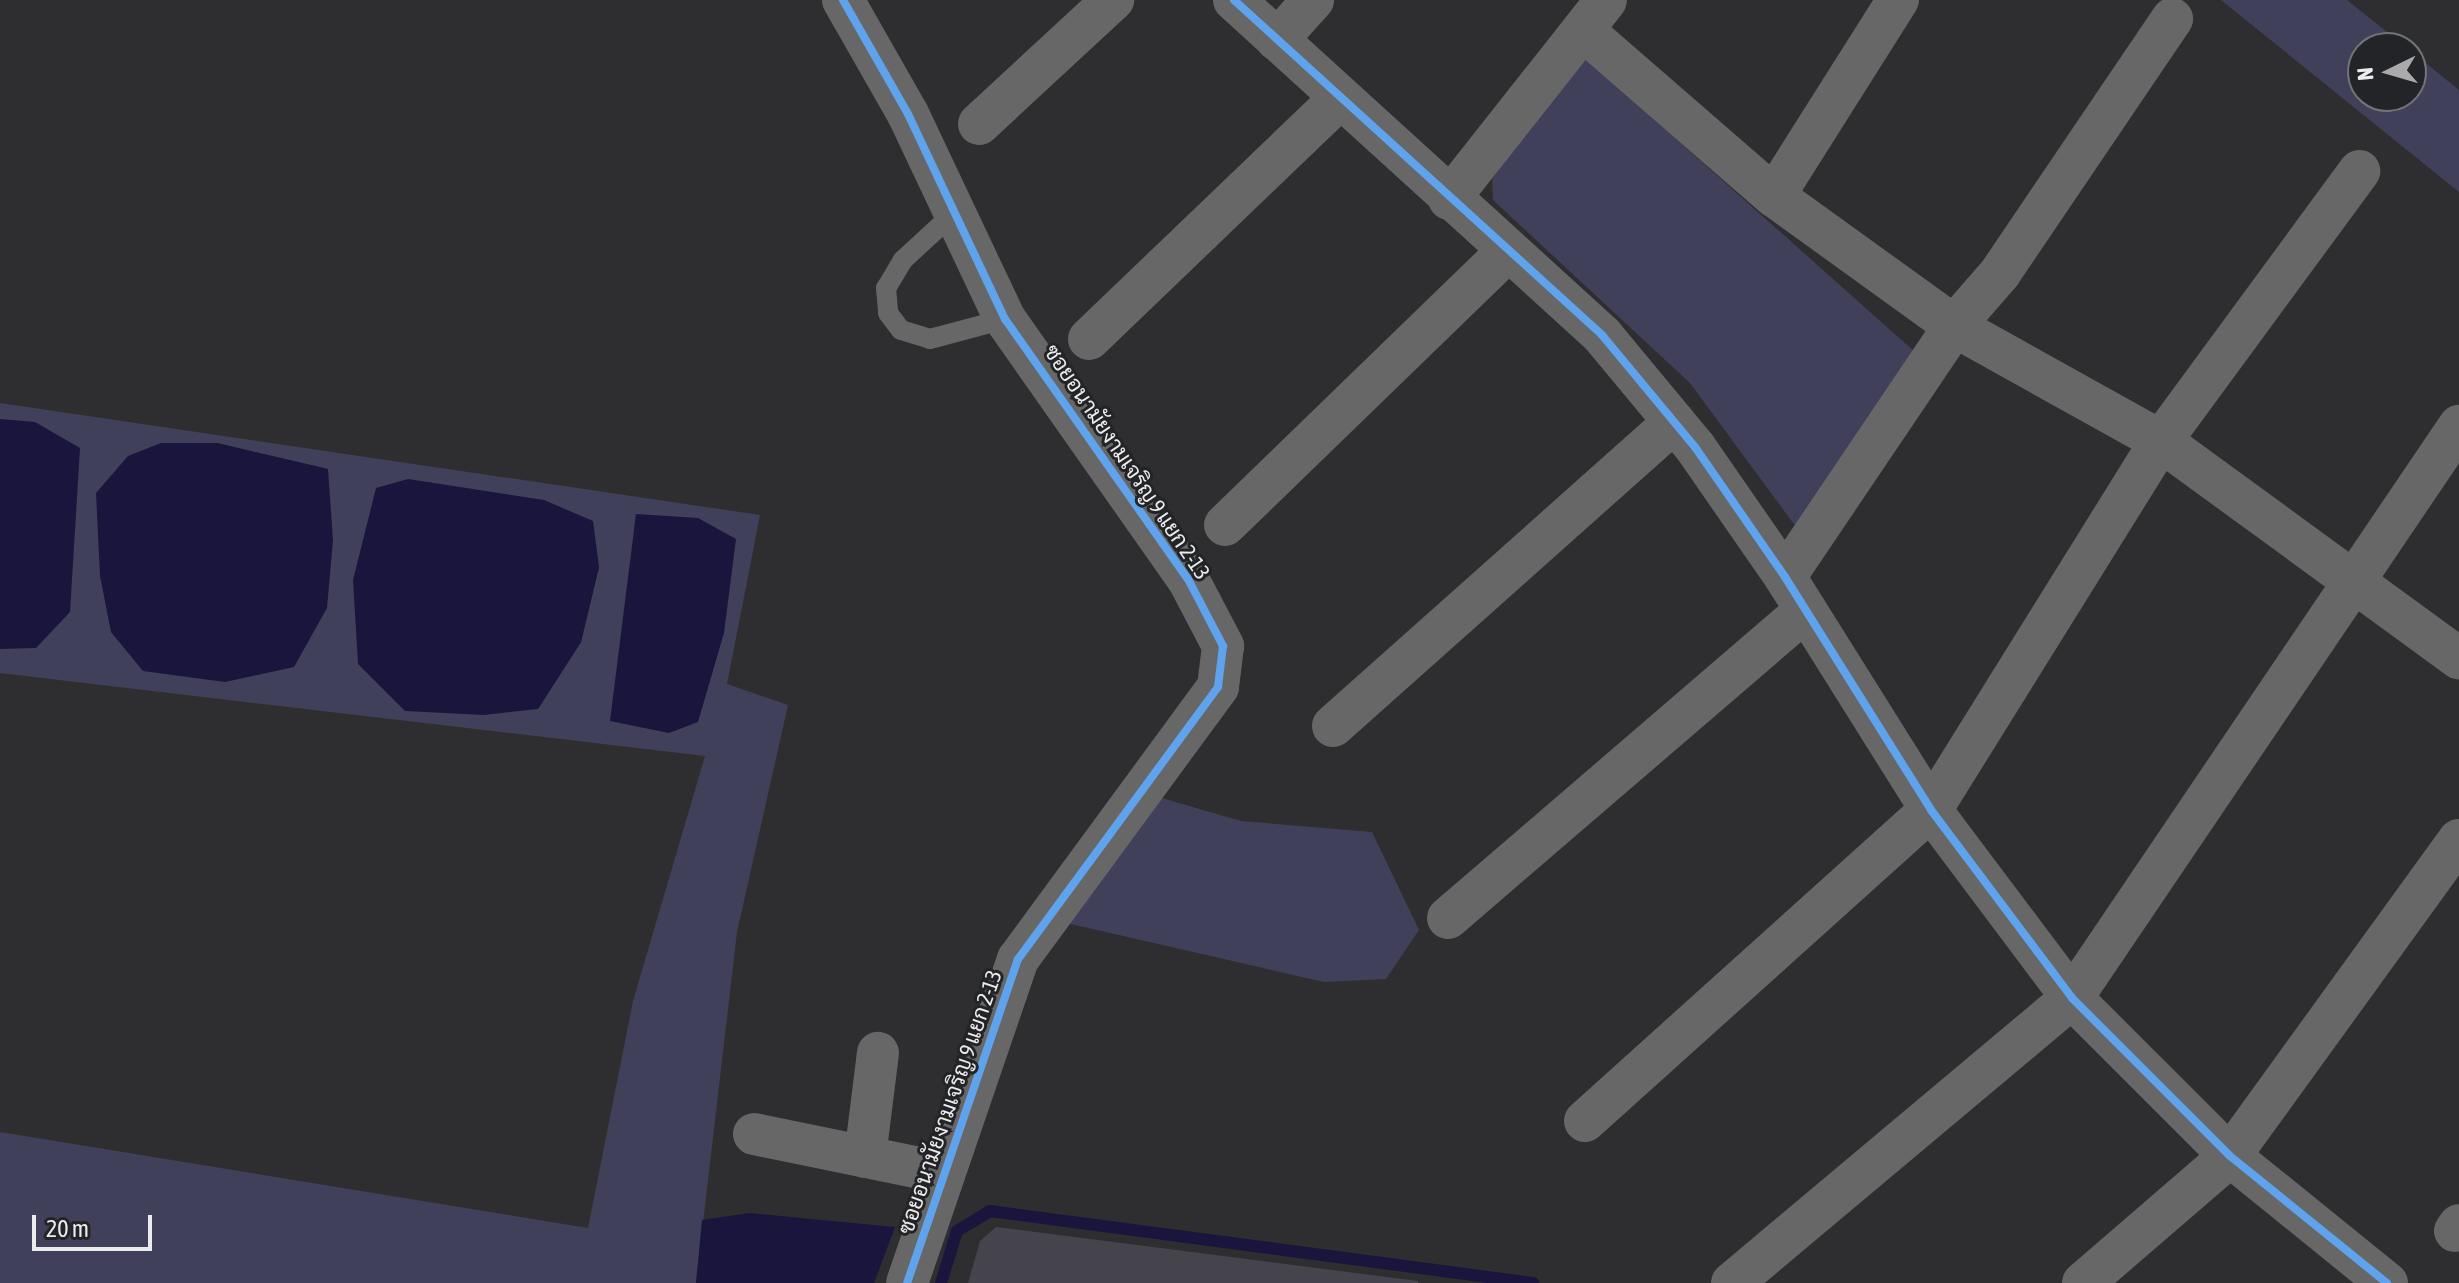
<!DOCTYPE html>
<meta charset="utf-8">
<style>
body{margin:0}
#map{position:relative;width:2459px;height:1283px;overflow:hidden;background:#2e2e30;font-family:"Asap Condensed",Sarabun,sans-serif}
div>[style]{position:absolute}
.green>*{inset:0;background:#40405a}
.water>*{inset:0;background:#1a153c}
.stream>*{height:12px;margin:-6px;padding:0 6px;transform-origin:6px;border-radius:6px;background:#1a153c}
.building>*{inset:0;background:#45444d}
.service>*{height:20px;margin:-10px;padding:0 10px;transform-origin:10px;border-radius:10px;background:#676767}
.minor>*{height:42px;margin:-21px;padding:0 21px;transform-origin:21px;border-radius:21px;background:#676767}
.cycleway>*{height:8px;margin:-4px;padding:0 4px;transform-origin:4px;border-radius:4px;background:#60a3ed}
span{translate:-50% -50%;white-space:nowrap;text-align:center;line-height:1.15;-webkit-text-stroke:6px #232427;paint-order:stroke}
.street-label{font-size:22px;color:#ececee}
.north{position:absolute;left:2347px;top:32px;width:80px;height:80px;box-sizing:border-box;background:#232427;border:2px solid #737477;border-radius:50%;rotate:265deg;font-size:22px;font-weight:700;line-height:32px;text-align:center;color:#ececee}
.north::after{content:'';display:block;margin:auto;width:28px;height:36px;background:#aaaaac;clip-path:polygon(50% 0,100% 100%,50% 72%,0 100%)}
.scale{position:absolute;left:32px;top:1215px;width:120px;height:36px;box-sizing:border-box;border:4px solid #ececee;border-top:0;padding-left:10px;font-size:24px;line-height:28px;white-space:nowrap;color:#ececee;-webkit-text-stroke:6px #232427;paint-order:stroke}
</style>
<div id="map">
<div class="green">
<div style="clip-path:polygon(2221px 0,2347px 0,2407px 48px,2363px 48px,2363px 96px,2411px 96px,2411px 51px,2459px 90px,2459px 192px)"></div>
<div style="clip-path:polygon(1582px 55px,1916px 353px,1796px 527px,1690px 383px,1493px 200px,1492px 179px)"></div>
<div style="clip-path:polygon(evenodd,0 403px,760px 515px,727px 684px,788px 705px,737px 932px,696px 1283px,0 1283px,0 1132px,588px 1228px,633px 1001px,705px 756px,0 673px,0 403px,161px 443px,217px 443px,328px 469px,161px 443px,0 403px,636px 515px,669px 733px,629px 579px,636px 515px,0 403px,599px 567px,581px 642px,538px 709px,599px 567px)"></div>
<div style="clip-path:polygon(1158px 797px,1241px 821px,1372px 832px,1419px 930px,1386px 979px,1324px 982px,1062px 922px)"></div>
</div>
<div class="water">
<div style="clip-path:polygon(0 419px,35px 422px,80px 448px,70px 612px,36px 648px,0 649px)"></div>
<div style="clip-path:polygon(161px 443px,217px 443px,328px 469px,333px 540px,327px 608px,294px 667px,225px 682px,143px 671px,111px 632px,100px 576px,96px 493px,128px 456px)"></div>
<div style="clip-path:polygon(408px 479px,544px 500px,593px 521px,599px 567px,581px 642px,538px 709px,484px 715px,405px 711px,358px 664px,353px 580px,376px 488px)"></div>
<div style="clip-path:polygon(636px 514px,698px 518px,736px 539px,724px 633px,698px 722px,669px 733px,610px 721px)"></div>
<div style="clip-path:polygon(749px 1213px,895px 1227px,874px 1283px,696px 1283px,702px 1220px)"></div>
</div>
<div class="stream">
<div style="left:941px;top:1283px;width:54px;rotate:-72.9deg"></div>
<div style="left:957px;top:1231px;width:39px;rotate:-31deg"></div>
<div style="left:990px;top:1211px;width:548px;rotate:7.55deg"></div>
</div>
<div class="building">
<div style="clip-path:polygon(996px 1227px,1418px 1281px,1418px 1283px,968px 1283px,980px 1241px)"></div>
</div>
<div class="service">
<div style="left:955px;top:212px;width:71px;rotate:137.3deg"></div>
<div style="left:903px;top:260px;width:33px;rotate:121deg"></div>
<div style="left:886px;top:288px;width:25px;rotate:85deg"></div>
<div style="left:888px;top:313px;width:21px;rotate:53deg"></div>
<div style="left:901px;top:330px;width:30px;rotate:17deg"></div>
<div style="left:930px;top:339px;width:78px;rotate:-14.9deg"></div>
</div>
<div class="minor">
<div style="left:843px;top:0;width:131px;rotate:60.3deg"></div>
<div style="left:908px;top:114px;width:227px;rotate:64.7deg"></div>
<div style="left:1005px;top:319px;width:318px;rotate:54.9deg"></div>
<div style="left:1188px;top:579px;width:76px;rotate:62.4deg"></div>
<div style="left:1223px;top:646px;width:41px;rotate:97deg"></div>
<div style="left:1218px;top:687px;width:338px;rotate:126.3deg"></div>
<div style="left:1018px;top:959px;width:342px;rotate:108.9deg"></div>
<div style="left:1234px;top:0;width:498px;rotate:42.3deg"></div>
<div style="left:1602px;top:335px;width:146px;rotate:50.3deg"></div>
<div style="left:1695px;top:447px;width:158px;rotate:55.3deg"></div>
<div style="left:1785px;top:577px;width:275px;rotate:57.9deg"></div>
<div style="left:1931px;top:810px;width:235px;rotate:53.1deg"></div>
<div style="left:2072px;top:998px;width:223px;rotate:45deg"></div>
<div style="left:2230px;top:1156px;width:202px;rotate:39deg"></div>
<div style="left:1584px;top:31px;width:252px;rotate:41deg"></div>
<div style="left:1774px;top:196px;width:222px;rotate:35.8deg"></div>
<div style="left:1954px;top:326px;width:237px;rotate:29.1deg"></div>
<div style="left:2161px;top:441px;width:369px;rotate:36.1deg"></div>
<div style="left:1277px;top:40px;width:54px;rotate:-48deg"></div>
<div style="left:979px;top:124px;width:183px;rotate:-42.8deg"></div>
<div style="left:1774px;top:196px;width:232px;rotate:-57.7deg"></div>
<div style="left:1449px;top:199px;width:253px;rotate:-51.7deg"></div>
<div style="left:1089px;top:339px;width:348px;rotate:-43.8deg"></div>
<div style="left:1225px;top:525px;width:392px;rotate:-44.1deg"></div>
<div style="left:1785px;top:577px;width:303px;rotate:-56deg"></div>
<div style="left:1954px;top:326px;width:70px;rotate:-49deg"></div>
<div style="left:2000px;top:273px;width:307px;rotate:-55.9deg"></div>
<div style="left:1333px;top:726px;width:457px;rotate:-41.7deg"></div>
<div style="left:1448px;top:918px;width:472px;rotate:-40.7deg"></div>
<div style="left:1585px;top:1121px;width:465px;rotate:-42deg"></div>
<div style="left:1931px;top:810px;width:435px;rotate:-58.1deg"></div>
<div style="left:2161px;top:441px;width:335px;rotate:-53.7deg"></div>
<div style="left:754px;top:1134px;width:194px;rotate:11.6deg"></div>
<div style="left:865px;top:1157px;width:105px;rotate:-82.9deg"></div>
<div style="left:2455px;top:1231px;width:7px;rotate:-56deg"></div>
<div style="left:1732px;top:1283px;width:444px;rotate:-40deg"></div>
<div style="left:2072px;top:998px;width:691px;rotate:-55.92deg"></div>
<div style="left:2083px;top:1283px;width:194px;rotate:-40.8deg"></div>
<div style="left:2230px;top:1156px;width:390px;rotate:-54.1deg"></div>
</div>
<div class="cycleway">
<div style="left:843px;top:0;width:131px;rotate:60.3deg"></div>
<div style="left:908px;top:114px;width:227px;rotate:64.7deg"></div>
<div style="left:1005px;top:319px;width:318px;rotate:54.9deg"></div>
<div style="left:1188px;top:579px;width:76px;rotate:62.4deg"></div>
<div style="left:1223px;top:646px;width:41px;rotate:97deg"></div>
<div style="left:1218px;top:687px;width:338px;rotate:126.3deg"></div>
<div style="left:1018px;top:959px;width:342px;rotate:108.9deg"></div>
<div style="left:1234px;top:0;width:498px;rotate:42.3deg"></div>
<div style="left:1602px;top:335px;width:146px;rotate:50.3deg"></div>
<div style="left:1695px;top:447px;width:158px;rotate:55.3deg"></div>
<div style="left:1785px;top:577px;width:275px;rotate:57.9deg"></div>
<div style="left:1931px;top:810px;width:235px;rotate:53.1deg"></div>
<div style="left:2072px;top:998px;width:223px;rotate:45deg"></div>
<div style="left:2230px;top:1156px;width:202px;rotate:39deg"></div>
</div>
<div class="street-label">
<span style="left:1127px;top:462px;rotate:56deg">ซอยอนามัยงามเจริญ 9 แยก 2-13</span>
<span style="left:950px;top:1102px;rotate:-71deg">ซอยอนามัยงามเจริญ 9 แยก 2-13</span>
</div>
<div class="north">N</div>
<div class="scale">20 m</div>
</div>
